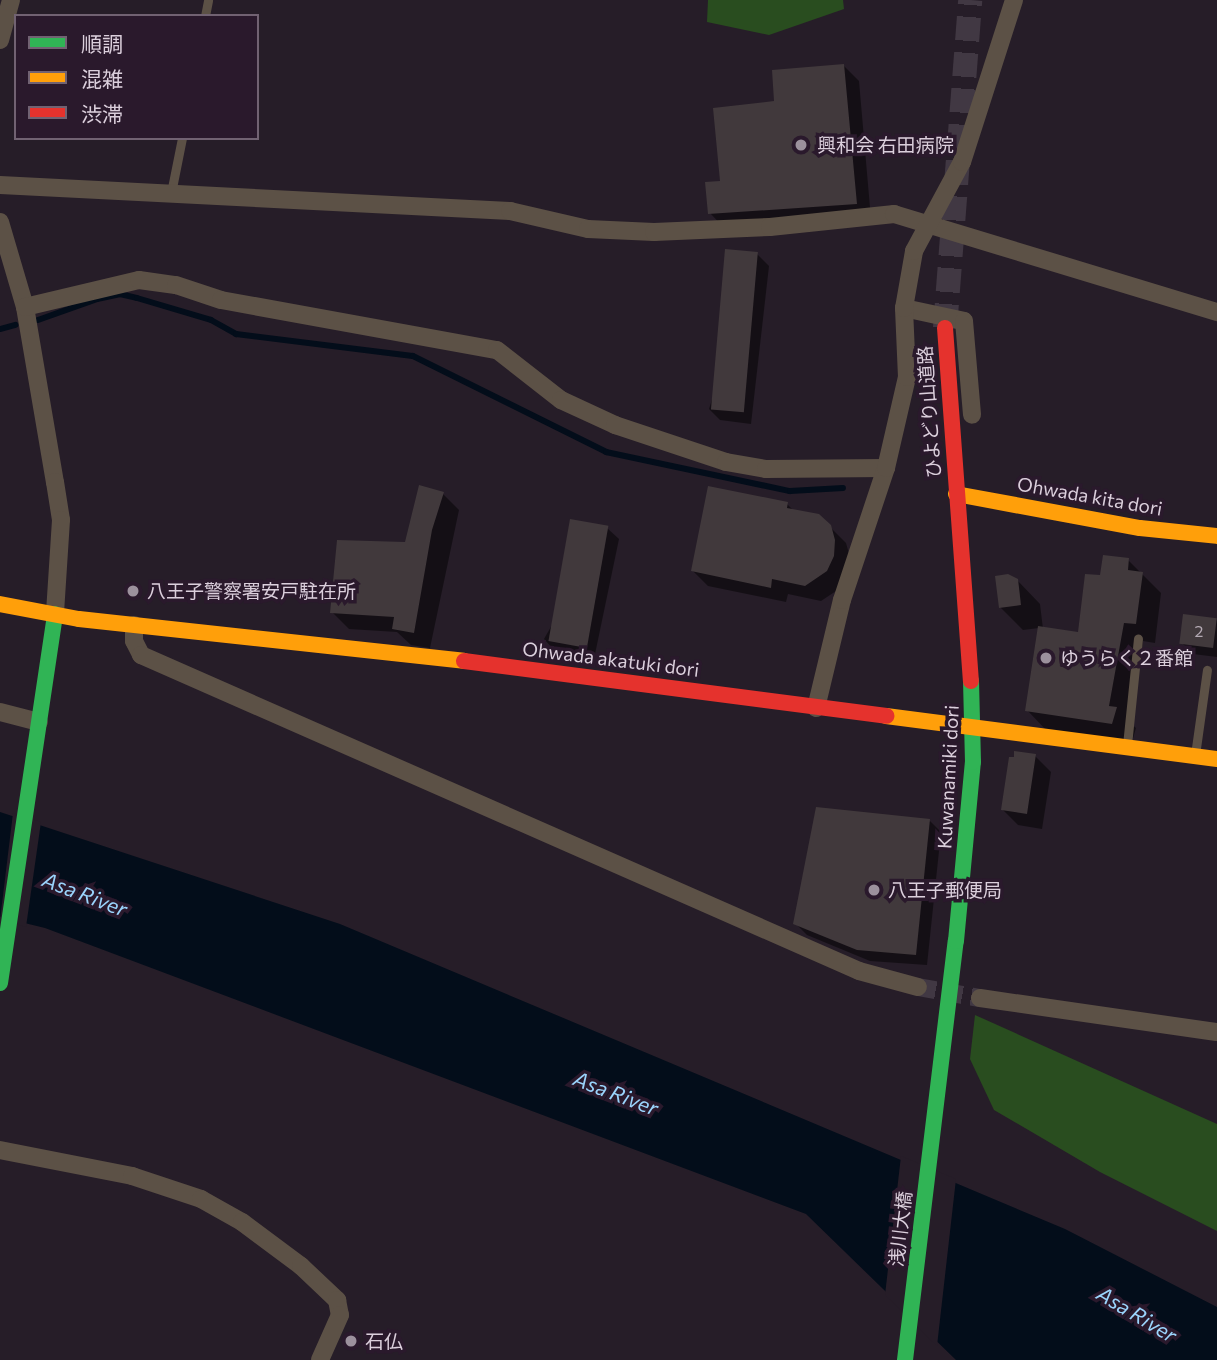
<!DOCTYPE html>
<meta charset="utf-8">
<style>
body{margin:0}
#map{position:relative;width:1217px;height:1360px;overflow:hidden;background:#261d28;font-family:Commissioner,"Noto Sans JP",sans-serif}
div>[style]{position:absolute}
.green>*{inset:0;background:#294d1f}
.water>*{inset:0;background:#030d1a}
.pier>*{inset:0;background:#261d28}
.shadow>*{inset:0;background:#0007}
.stream>*{height:6px;margin:-3px;padding:0 3px;transform-origin:3px;border-radius:3px;background:#030d1a}
.building>*{inset:0;background:#41393c;transform-origin:0 0}
.street-tunnel>*{height:18px;margin-top:-9px;transform-origin:0;background:repeating-linear-gradient(90deg,#413843 0 18px,transparent 0 27px)}
.secondary-tunnel>*{height:24px;margin-top:-12px;transform-origin:0;background:repeating-linear-gradient(90deg,#413843 0 24px,transparent 0 36px)}
.lane>*{height:9px;margin:-4.5px;padding:0 4.5px;transform-origin:4.5px;border-radius:4.5px;background:#5c5146}
.street>*{height:18px;margin:-9px;padding:0 9px;transform-origin:9px;border-radius:9px;background:#5c5146}
.fast>*{height:16px;margin:-8px;padding:0 8px;transform-origin:8px;border-radius:8px;background:#30b455}
.slow>*{height:16px;margin:-8px;padding:0 8px;transform-origin:8px;border-radius:8px;background:#ff9f0a}
.jam>*{height:16px;margin:-8px;padding:0 8px;transform-origin:8px;border-radius:8px;background:#e5322d}
.dots>*{width:19px;height:19px;translate:-50% -50%;box-sizing:border-box;border:4px solid #2a192c;border-radius:50%}
span{translate:-50% -50%;white-space:nowrap;text-align:center;line-height:1.15;-webkit-text-stroke:7px #2a192c;paint-order:stroke}
.number-label{font-size:16px;color:#b4aab4}
.number-label span{-webkit-text-stroke-width:0}
.poi-label{font-size:19px;color:#dbcfdc}
.left{translate:0 -50%;text-align:left}
.street-label{font-size:19px;color:#dbcfdc}
.water-label{font-size:21px;color:#9bd4fc;font-style:italic}
.legend{position:absolute;left:14px;top:14px;width:245px;height:126px;box-sizing:border-box;background:#2a192c;border:2px solid #716272;margin:0;padding:9px 12px;list-style:none;font-size:21px;color:#dbcfdc}
.legend li{display:flex;align-items:center;gap:14px;height:35px}
.legend b{width:35px;border:2px solid #716272}
</style>
<div id="map">
<div class="green">
<div style="clip-path:polygon(708px 0,843px 0,844px 9px,769px 35px,707px 22px)"></div>
<div style="clip-path:polygon(975px 1015px,1217px 1124px,1217px 1231px,1100px 1172px,994px 1110px,970px 1059px)"></div>
</div>
<div class="water">
<div style="clip-path:polygon(0 812px,340px 924px,1065px 1229px,1217px 1307px,1217px 1360px,956px 1360px,806px 1214px,45px 928px,0 917px)"></div>
</div>
<div class="pier">
<div style="clip-path:polygon(13px 813px,41px 822px,26px 927px,0 920px)"></div>
<div style="clip-path:polygon(901px 1156px,956px 1179px,937px 1346px,885px 1295px)"></div>
</div>
<div class="shadow">
<div style="clip-path:polygon(843px 65px,859px 81px,871px 219px,725px 229px,710px 213px,722px 182px,776px 103px)"></div>
<div style="clip-path:polygon(757px 254px,769px 266px,751px 424px,720px 420px,709px 409px)"></div>
<div style="clip-path:polygon(443px 494px,459px 510px,430px 648px,411px 645px,397px 632px,349px 629px,332px 612px,406px 544px)"></div>
<div style="clip-path:polygon(787px 504px,794px 511px,819px 516px,846px 543px,850px 557px,842px 587px,821px 601px,788px 594px,786px 602px,708px 586px,693px 571px)"></div>
<div style="clip-path:polygon(607px 528px,619px 539px,594px 659px,555px 651px,544px 639px)"></div>
<div style="clip-path:polygon(1128px 560px,1161px 593px,1155px 643px,1143px 641px,1129px 722px,1136px 728px,1132px 742px,1046px 730px,1027px 710px,1039px 628px,1023px 630px,1000px 607px,1017px 580px,1040px 604px,1043px 629px,1079px 634px,1102px 577px)"></div>
<div style="clip-path:polygon(1217px 620px,1217px 657px,1193px 654px,1182px 643px)"></div>
<div style="clip-path:polygon(1035px 756px,1051px 772px,1042px 829px,1018px 825px,1003px 810px)"></div>
<div style="clip-path:polygon(930px 821px,941px 832px,927px 965px,870px 961px,807px 935px,795px 923px)"></div>
</div>
<div class="stream">
<div style="left:38px;top:320px;width:63px;rotate:-19.6deg"></div>
<div style="left:97px;top:299px;width:24px;rotate:-12deg"></div>
<div style="left:120px;top:294px;width:17px;rotate:13deg"></div>
<div style="left:137px;top:298px;width:77px;rotate:16.6deg"></div>
<div style="left:211px;top:320px;width:29px;rotate:29deg"></div>
<div style="left:236px;top:334px;width:178px;rotate:7.1deg"></div>
<div style="left:413px;top:356px;width:216px;rotate:26.4deg"></div>
<div style="left:606px;top:452px;width:188px;rotate:12deg"></div>
<div style="left:790px;top:491px;width:53px;rotate:-3.2deg"></div>
<div style="left:0;top:329px;width:16px;rotate:-15deg"></div>
</div>
<div class="building">
<div style="clip-path:polygon(844px 64px,857px 204px,708px 214px,705px 182px,720px 181px,713px 108px,774px 101px,772px 70px)"></div>
<div style="left:725px;top:249px;width:33px;height:161px;rotate:5deg"></div>
<div style="clip-path:polygon(419px 485px,444px 492px,432px 530px,414px 633px,392px 629px,394px 617px,330px 613px,337px 540px,405px 542px)"></div>
<div style="clip-path:polygon(708px 486px,788px 502px,787px 508px,819px 514px,831px 525px,835px 540px,834px 556px,827px 571px,805px 586px,772px 579px,771px 588px,691px 571px)"></div>
<div style="left:570px;top:519px;width:39px;height:124px;rotate:10deg"></div>
<div style="clip-path:polygon(1103px 555px,1129px 558px,1128px 570px,1143px 572px,1136px 624px,1124px 623px,1109px 706px,1117px 707px,1112px 724px,1025px 711px,1038px 626px,1078px 632px,1085px 574px,1100px 575px)"></div>
<div style="clip-path:polygon(1008px 574px,1018px 579px,1021px 605px,999px 608px,995px 576px)"></div>
<div style="left:1183px;top:614px;width:34px;height:30px;rotate:7deg"></div>
<div style="clip-path:polygon(1014px 751px,1036px 754px,1027px 814px,1001px 810px,1009px 757px,1014px 757px)"></div>
<div style="clip-path:polygon(816px 807px,930px 819px,916px 955px,857px 950px,793px 924px)"></div>
</div>
<div class="street-tunnel">
<div style="left:918px;top:987px;width:63px;rotate:10.1deg"></div>
</div>
<div class="secondary-tunnel">
<div style="left:945px;top:328px;width:329px;rotate:-85.6deg"></div>
</div>
<div class="lane">
<div style="left:205px;top:16px;width:16px;rotate:-79deg"></div>
<div style="left:171px;top:193px;width:56px;rotate:-78.7deg"></div>
<div style="left:1127px;top:745px;width:107px;rotate:-84.1deg"></div>
<div style="left:1195px;top:755px;width:86px;rotate:-82deg"></div>
</div>
<div class="street">
<div style="left:0;top:40px;width:41px;rotate:-74.6deg"></div>
<div style="left:0;top:185px;width:511px;rotate:2.92deg"></div>
<div style="left:510px;top:211px;width:80px;rotate:13deg"></div>
<div style="left:588px;top:229px;width:66px;rotate:2.6deg"></div>
<div style="left:654px;top:232px;width:116px;rotate:-2.5deg"></div>
<div style="left:770px;top:227px;width:125px;rotate:-6deg"></div>
<div style="left:894px;top:214px;width:338px;rotate:16.9deg"></div>
<div style="left:0;top:222px;width:89px;rotate:73.6deg"></div>
<div style="left:25px;top:307px;width:178px;rotate:80.3deg"></div>
<div style="left:55px;top:482px;width:38px;rotate:81deg"></div>
<div style="left:61px;top:520px;width:94px;rotate:93.7deg"></div>
<div style="left:25px;top:307px;width:117px;rotate:-13.3deg"></div>
<div style="left:139px;top:280px;width:37px;rotate:8deg"></div>
<div style="left:176px;top:285px;width:47px;rotate:18.4deg"></div>
<div style="left:221px;top:300px;width:280px;rotate:10.3deg"></div>
<div style="left:497px;top:350px;width:81px;rotate:38deg"></div>
<div style="left:561px;top:400px;width:60px;rotate:24.8deg"></div>
<div style="left:615px;top:425px;width:117px;rotate:18.4deg"></div>
<div style="left:726px;top:462px;width:41px;rotate:9.9deg"></div>
<div style="left:766px;top:469px;width:120px;rotate:-0.5deg"></div>
<div style="left:904px;top:308px;width:61px;rotate:12.2deg"></div>
<div style="left:964px;top:321px;width:94px;rotate:85.1deg"></div>
<div style="left:134px;top:625px;width:16px;rotate:90deg"></div>
<div style="left:134px;top:641px;width:16px;rotate:63deg"></div>
<div style="left:141px;top:655px;width:784px;rotate:23.75deg"></div>
<div style="left:859px;top:971px;width:61px;rotate:15.2deg"></div>
<div style="left:816px;top:708px;width:111px;rotate:-76.5deg"></div>
<div style="left:842px;top:600px;width:139px;rotate:-71.6deg"></div>
<div style="left:886px;top:468px;width:93px;rotate:-77deg"></div>
<div style="left:907px;top:377px;width:69px;rotate:-92.5deg"></div>
<div style="left:904px;top:308px;width:58px;rotate:-80deg"></div>
<div style="left:914px;top:251px;width:101px;rotate:-61.7deg"></div>
<div style="left:962px;top:162px;width:170px;rotate:-72.2deg"></div>
<div style="left:0;top:712px;width:40px;rotate:14.4deg"></div>
<div style="left:980px;top:998px;width:239px;rotate:8.2deg"></div>
<div style="left:0;top:1150px;width:135px;rotate:11.1deg"></div>
<div style="left:132px;top:1176px;width:73px;rotate:18.4deg"></div>
<div style="left:201px;top:1199px;width:47px;rotate:29.3deg"></div>
<div style="left:242px;top:1222px;width:74px;rotate:36.7deg"></div>
<div style="left:301px;top:1266px;width:50px;rotate:43.4deg"></div>
<div style="left:337px;top:1300px;width:15px;rotate:79deg"></div>
<div style="left:340px;top:1315px;width:49px;rotate:114deg"></div>
</div>
<div class="fast">
<div style="left:0;top:983px;width:373px;rotate:-81.5deg"></div>
<div style="left:905px;top:1360px;width:422px;rotate:-83.1deg"></div>
<div style="left:956px;top:941px;width:180px;rotate:-84.6deg"></div>
<div style="left:973px;top:762px;width:81px;rotate:-91.4deg"></div>
</div>
<div class="slow">
<div style="left:956px;top:494px;width:187px;rotate:10.5deg"></div>
<div style="left:1140px;top:528px;width:77px;rotate:5.9deg"></div>
<div style="left:0;top:604px;width:80px;rotate:10.8deg"></div>
<div style="left:79px;top:619px;width:387px;rotate:6.2deg"></div>
<div style="left:886px;top:716px;width:334px;rotate:7.4deg"></div>
</div>
<div class="jam">
<div style="left:945px;top:328px;width:354px;rotate:85.8deg"></div>
<div style="left:464px;top:661px;width:426px;rotate:7.4deg"></div>
</div>
<div class="dots">
<div style="left:801px;top:145px;background:#9c919d"></div>
<div style="left:133px;top:591px;background:#9c919d"></div>
<div style="left:1046px;top:658px;background:#9c919d"></div>
<div style="left:874px;top:890px;background:#9c919d"></div>
<div style="left:351px;top:1341px;background:#9c919d"></div>
</div>
<div class="number-label">
<span style="left:1199px;top:631px">2</span>
</div>
<div class="poi-label">
<span class="left" style="left:817px;top:145px">興和会 右田病院</span>
<span class="left" style="left:147px;top:591px">八王子警察署安戸駐在所</span>
<span class="left" style="left:1060px;top:658px">ゆうらく２番館</span>
<span class="left" style="left:888px;top:890px">八王子郵便局</span>
<span class="left" style="left:365px;top:1341px">石仏</span>
</div>
<div class="street-label">
<span style="left:929px;top:412px;rotate:-94deg">ひよどり山道路</span>
<span style="left:1090px;top:496px;rotate:10deg">Ohwada kita dori</span>
<span style="left:611px;top:659px;rotate:7deg">Ohwada akatuki dori</span>
<span style="left:948px;top:777px;rotate:-87deg">Kuwanamiki dori</span>
<span style="left:900px;top:1229px;rotate:-83deg">浅川大橋</span>
</div>
<div class="water-label">
<span style="left:85px;top:894px;rotate:21deg">Asa River</span>
<span style="left:616px;top:1093px;rotate:21deg">Asa River</span>
<span style="left:1137px;top:1314px;rotate:31deg">Asa River</span>
</div>
<ul class="legend">
<li><b style="height:9px;background:#30b455"></b>順調</li>
<li><b style="height:9px;background:#ff9f0a"></b>混雑</li>
<li><b style="height:9px;background:#e5322d"></b>渋滞</li>
</ul>
</div>
